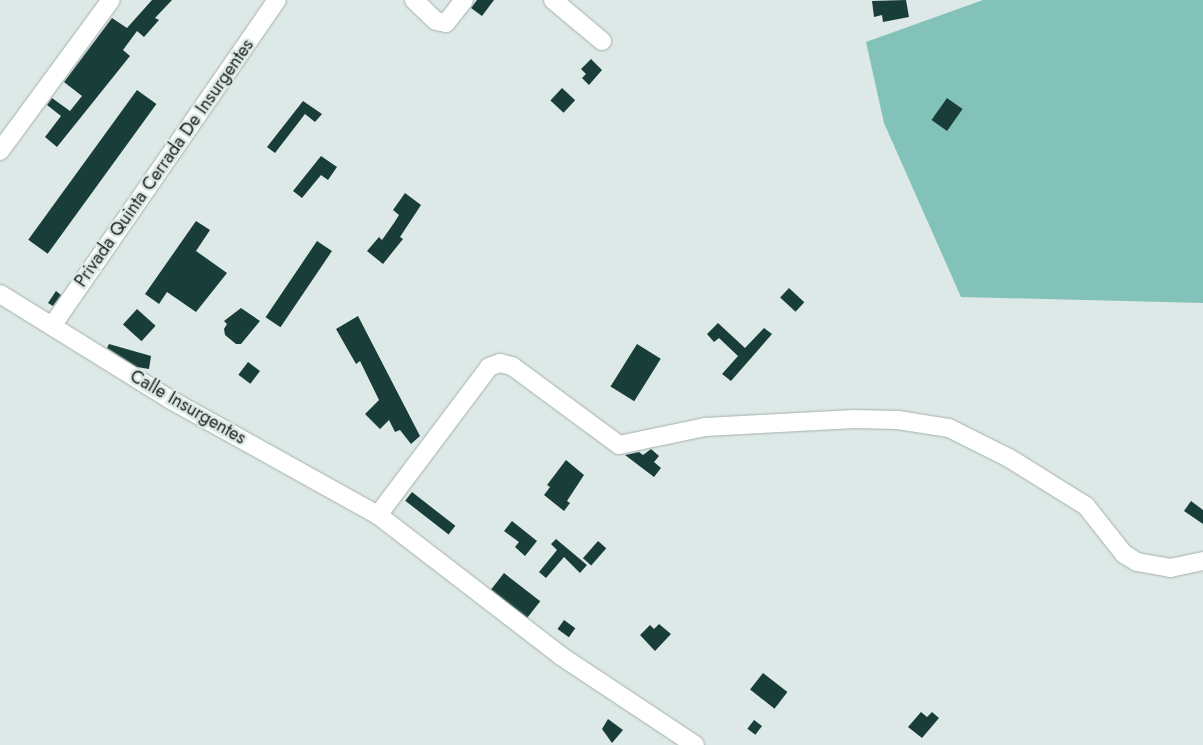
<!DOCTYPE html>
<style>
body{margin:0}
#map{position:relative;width:1203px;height:745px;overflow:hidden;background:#dde9e7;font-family:Jost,sans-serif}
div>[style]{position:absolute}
.green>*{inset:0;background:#82c2b8}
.building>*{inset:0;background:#193e39;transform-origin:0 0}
.roads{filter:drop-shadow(0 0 1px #a4b0ae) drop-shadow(0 0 1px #a4b0ae)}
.minor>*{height:18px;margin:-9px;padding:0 9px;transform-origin:9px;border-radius:9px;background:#fff}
span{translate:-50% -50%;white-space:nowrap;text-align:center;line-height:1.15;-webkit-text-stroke:5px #dde9e7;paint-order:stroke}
.street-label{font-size:18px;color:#1d2221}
</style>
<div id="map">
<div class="green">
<div style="clip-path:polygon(983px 0,1203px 0,1203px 303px,961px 297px,884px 123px,866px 42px)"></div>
</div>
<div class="building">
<div style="clip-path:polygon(152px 0,172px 0,155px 18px,159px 20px,144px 37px,137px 31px,123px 50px,130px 56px,57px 147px,45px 137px,61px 116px,47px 105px,52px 98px,70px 111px,82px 96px,64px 82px,112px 18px,127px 28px)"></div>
<div style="clip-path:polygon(477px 0,494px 0,482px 16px,471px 8px)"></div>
<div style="clip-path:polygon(906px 0,909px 17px,883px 22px,882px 15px,874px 17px,872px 1px)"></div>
<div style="clip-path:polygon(591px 59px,602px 70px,589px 85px,582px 78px,586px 74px,581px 69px)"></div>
<div style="left:562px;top:88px;width:18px;height:17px;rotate:43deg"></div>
<div style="left:137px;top:90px;width:24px;height:185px;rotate:36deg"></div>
<div style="left:947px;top:98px;width:19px;height:27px;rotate:35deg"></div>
<div style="clip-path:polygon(303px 101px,322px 114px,315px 122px,305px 114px,275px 153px,267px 147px)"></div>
<div style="clip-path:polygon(321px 156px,337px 167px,328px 180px,321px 175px,302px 198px,293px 191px)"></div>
<div style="clip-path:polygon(405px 193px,421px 205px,400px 237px,403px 239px,383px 264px,367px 251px,379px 237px,382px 240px,394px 223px,399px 215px,393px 210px)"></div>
<div style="clip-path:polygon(196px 221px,210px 230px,196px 251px,227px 273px,196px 312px,167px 292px,159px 304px,145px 294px)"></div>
<div style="left:317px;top:241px;width:18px;height:92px;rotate:34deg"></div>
<div style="left:789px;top:288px;width:21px;height:13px;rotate:43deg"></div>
<div style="clip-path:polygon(56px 291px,61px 295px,53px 306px,48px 303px)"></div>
<div style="clip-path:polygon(241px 308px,260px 321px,241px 344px,236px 344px,225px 335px,224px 329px,227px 324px,224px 321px)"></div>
<div style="left:137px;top:309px;width:25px;height:21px;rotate:42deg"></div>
<div style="clip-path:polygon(358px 316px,420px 436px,411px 444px,400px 430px,395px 432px,389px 420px,380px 429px,365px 414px,379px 400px,360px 361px,356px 364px,336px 329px)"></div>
<div style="clip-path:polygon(718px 323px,745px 348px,764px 328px,772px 334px,731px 381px,722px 374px,738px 356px,719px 338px,714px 342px,707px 334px)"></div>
<div style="clip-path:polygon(109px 344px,151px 356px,149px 369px,137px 367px,107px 348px)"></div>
<div style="left:637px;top:344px;width:28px;height:50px;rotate:32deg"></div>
<div style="left:248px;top:362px;width:15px;height:16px;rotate:37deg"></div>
<div style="clip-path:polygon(651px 449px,659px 456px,654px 462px,661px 468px,654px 477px,625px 455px,639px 452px,643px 455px)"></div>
<div style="clip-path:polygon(566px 460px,584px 475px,567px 501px,570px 503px,564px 511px,544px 495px,550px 487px,547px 485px)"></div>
<div style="left:412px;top:492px;width:55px;height:11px;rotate:38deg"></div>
<div style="clip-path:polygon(1191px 501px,1203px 510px,1203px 524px,1184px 511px)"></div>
<div style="clip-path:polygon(512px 521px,537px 541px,525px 556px,515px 547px,519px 542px,504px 531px)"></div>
<div style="clip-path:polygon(556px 539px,587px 565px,580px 573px,564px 557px,546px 578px,539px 572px,557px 550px,551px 544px)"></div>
<div style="left:598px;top:541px;width:11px;height:23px;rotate:41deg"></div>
<div style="left:504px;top:573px;width:46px;height:21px;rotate:38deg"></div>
<div style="left:564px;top:620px;width:14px;height:11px;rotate:36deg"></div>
<div style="clip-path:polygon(659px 624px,671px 634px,655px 651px,640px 635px,650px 625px,654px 629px)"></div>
<div style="left:763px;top:673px;width:31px;height:21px;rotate:38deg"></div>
<div style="clip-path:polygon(921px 712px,927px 717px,932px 712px,939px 718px,922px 738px,908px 727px)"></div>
<div style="clip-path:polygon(608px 719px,623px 730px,612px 743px,602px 729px)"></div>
<div style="left:754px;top:720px;width:10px;height:11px;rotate:37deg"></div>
</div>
<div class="roads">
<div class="minor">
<div style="left:414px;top:0;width:30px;rotate:44deg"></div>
<div style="left:436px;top:21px;width:10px;rotate:11deg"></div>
<div style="left:446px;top:23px;width:29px;rotate:-52deg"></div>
<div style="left:553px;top:0;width:64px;rotate:39.9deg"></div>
<div style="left:0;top:151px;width:187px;rotate:-53.7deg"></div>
<div style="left:0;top:294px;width:201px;rotate:31.8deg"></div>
<div style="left:171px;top:400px;width:237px;rotate:29.1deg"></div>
<div style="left:378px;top:515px;width:231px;rotate:37.6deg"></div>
<div style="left:561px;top:656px;width:161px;rotate:33.6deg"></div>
<div style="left:52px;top:326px;width:396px;rotate:-55.4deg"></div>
<div style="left:378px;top:515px;width:185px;rotate:-53.1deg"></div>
<div style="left:489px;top:367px;width:12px;rotate:-20deg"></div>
<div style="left:500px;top:363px;width:12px;rotate:14deg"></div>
<div style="left:512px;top:366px;width:133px;rotate:36.4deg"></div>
<div style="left:619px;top:445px;width:88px;rotate:-11.8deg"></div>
<div style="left:705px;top:427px;width:149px;rotate:-3.1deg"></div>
<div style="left:854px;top:419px;width:44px;rotate:1.3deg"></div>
<div style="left:898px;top:420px;width:52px;rotate:8.9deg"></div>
<div style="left:949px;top:428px;width:67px;rotate:26.6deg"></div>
<div style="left:1009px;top:458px;width:91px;rotate:31.9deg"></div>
<div style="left:1086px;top:506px;width:61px;rotate:51.6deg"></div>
<div style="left:1124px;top:554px;width:15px;rotate:32deg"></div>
<div style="left:1137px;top:562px;width:34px;rotate:10deg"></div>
<div style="left:1170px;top:568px;width:34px;rotate:-12deg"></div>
</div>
</div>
<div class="street-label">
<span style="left:164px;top:163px;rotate:-55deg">Privada Quinta Cerrada De Insurgentes</span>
<span style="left:188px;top:407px;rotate:30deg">Calle Insurgentes</span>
</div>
</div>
